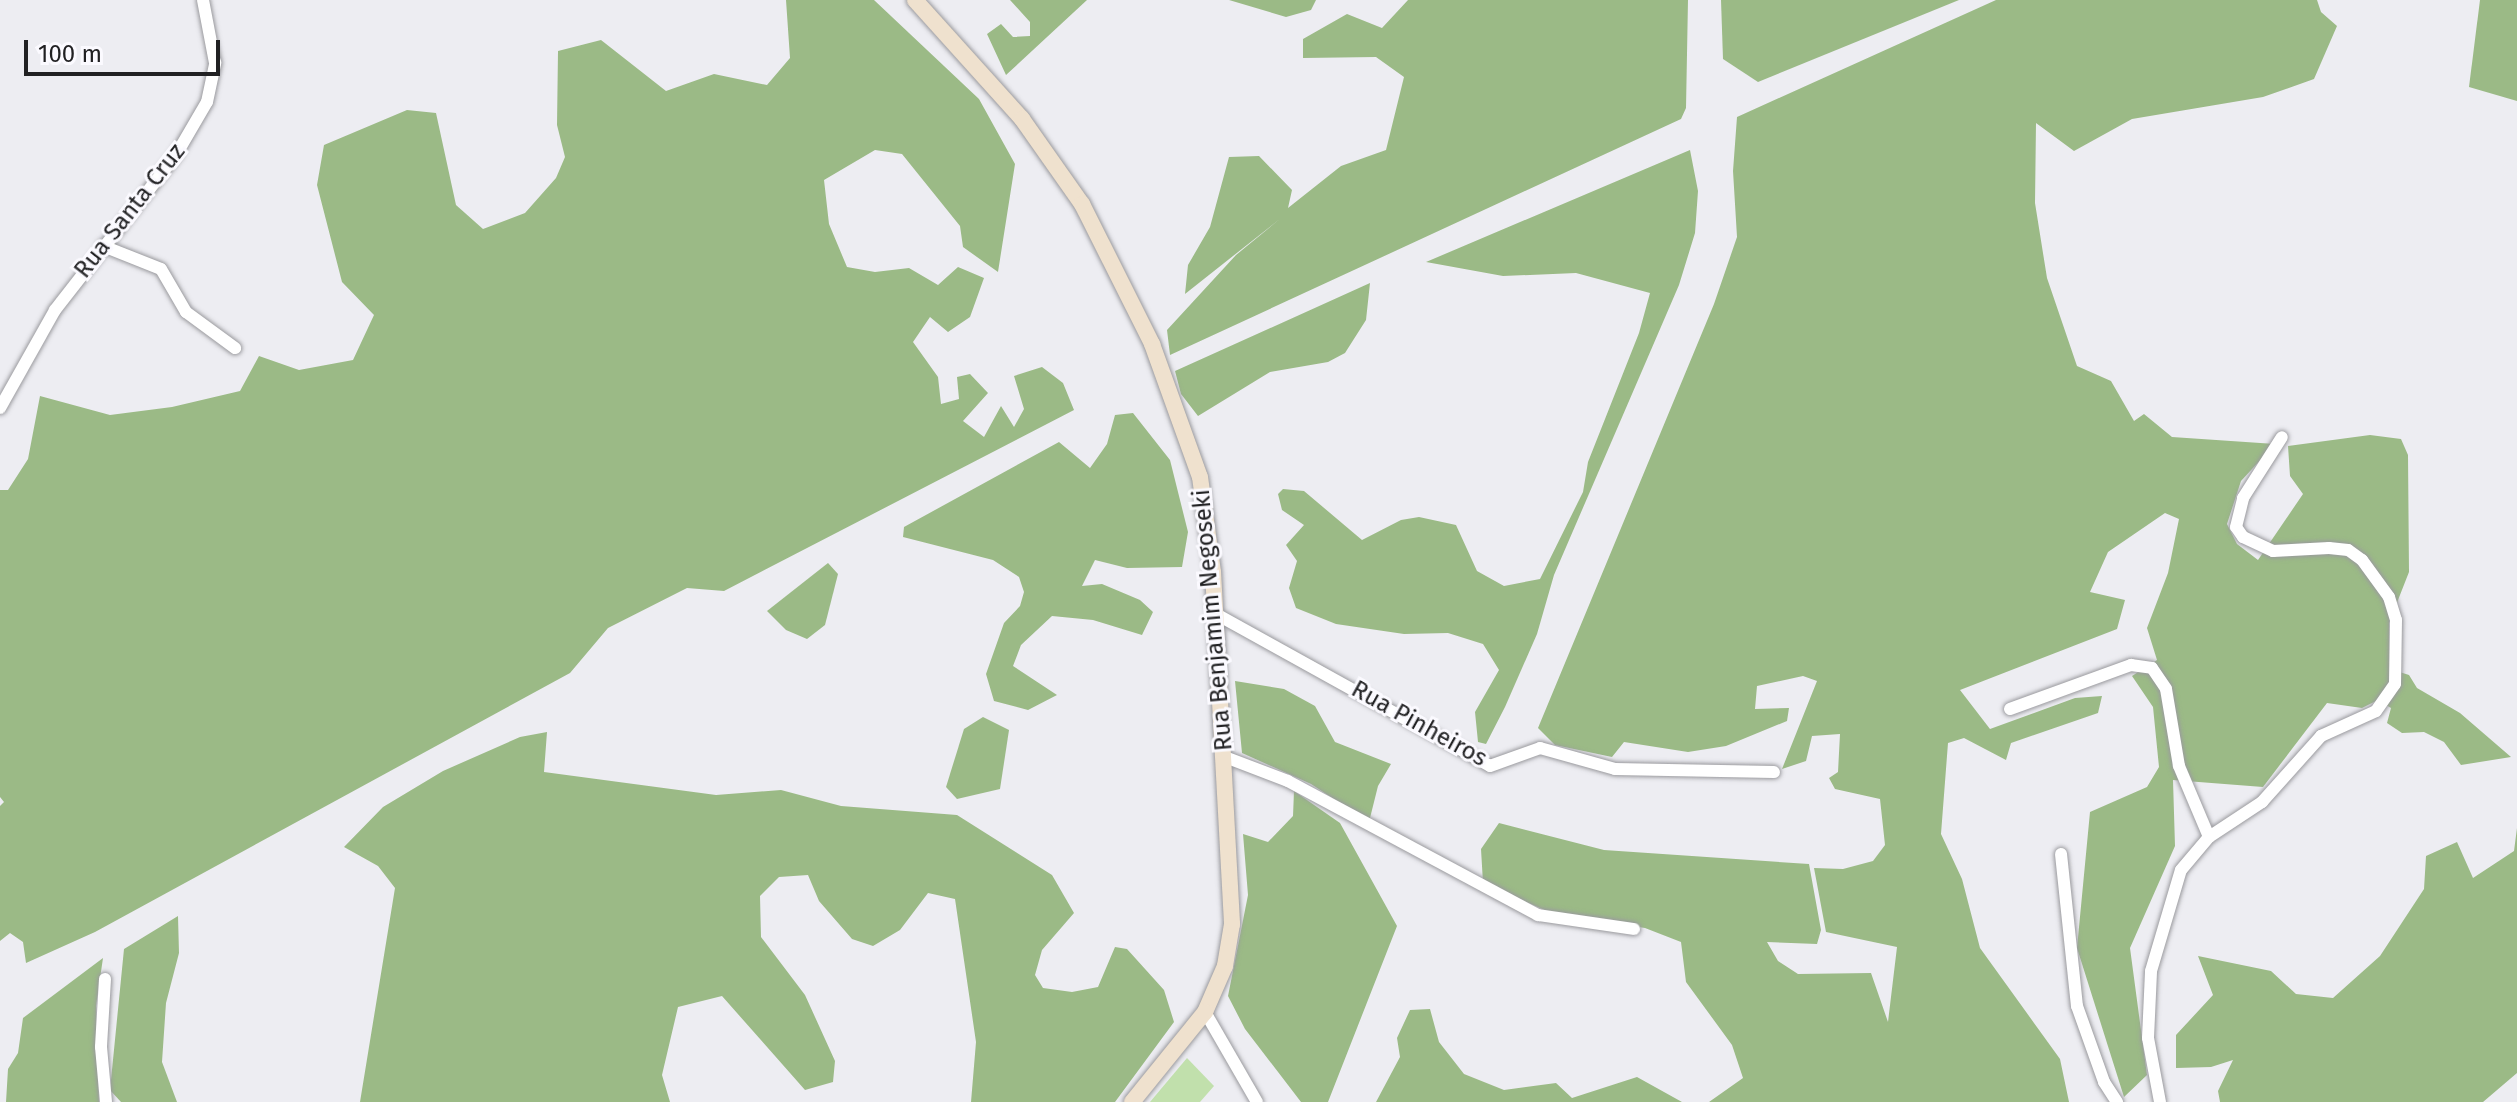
<!DOCTYPE html>
<style>
body{margin:0}
#map{position:relative;width:2517px;height:1102px;overflow:hidden;background:#ededf2;font-family:"Fira Sans",sans-serif}
div>[style]{position:absolute}
.green>*{inset:0;background:#c1e0ac}
.forest>*{inset:0;background:#9bba86}
.roads{filter:drop-shadow(0 0 2px #9a9a9e) drop-shadow(0 0 2px #9a9a9e)}
.street>*{height:12px;margin:-6px;padding:0 6px;transform-origin:6px;border-radius:6px;background:#fff}
.secondary>*{height:16px;margin:-8px;padding:0 8px;transform-origin:8px;border-radius:8px;background:#efe1ce}
span{translate:-50% -50%;white-space:nowrap;text-align:center;line-height:1.15;-webkit-text-stroke:6px #fbfaff;paint-order:stroke}
.street-label{font-size:24px;color:#212123}
.scale{position:absolute;left:24px;top:40px;width:196px;height:36px;box-sizing:border-box;border:4px solid #212123;border-top:0;padding-left:10px;font-size:24px;line-height:28px;white-space:nowrap;color:#212123;-webkit-text-stroke:6px #fbfaff;paint-order:stroke}
</style>
<div id="map">
<div class="green">
<div style="clip-path:polygon(1187px 1058px,1214px 1086px,1200px 1102px,1150px 1102px)"></div>
</div>
<div class="forest">
<div style="clip-path:polygon(786px 0,874px 0,979px 99px,1015px 164px,998px 272px,963px 247px,960px 226px,902px 154px,875px 150px,824px 180px,829px 224px,847px 267px,875px 272px,909px 268px,938px 285px,958px 267px,984px 278px,970px 317px,948px 332px,930px 317px,913px 342px,938px 377px,941px 404px,959px 399px,957px 377px,970px 374px,988px 393px,963px 421px,984px 437px,1001px 406px,1014px 427px,1024px 409px,1014px 376px,1042px 367px,1063px 383px,1074px 410px,724px 591px,687px 588px,608px 628px,570px 673px,95px 932px,26px 963px,23px 942px,10px 933px,0 941px,0 806px,4px 802px,0 797px,0 490px,8px 490px,28px 459px,40px 396px,110px 415px,172px 407px,240px 391px,259px 356px,299px 370px,353px 360px,374px 315px,342px 282px,317px 185px,324px 145px,407px 110px,436px 113px,456px 205px,483px 229px,525px 213px,556px 178px,565px 157px,557px 125px,558px 51px,601px 40px,666px 91px,714px 74px,767px 85px,790px 58px)"></div>
<div style="clip-path:polygon(1010px 0,1087px 0,1006px 75px,987px 34px,1001px 24px,1013px 37px,1030px 36px,1030px 22px)"></div>
<div style="clip-path:polygon(1229px 0,1316px 0,1311px 10px,1286px 17px)"></div>
<div style="clip-path:polygon(1408px 0,1688px 0,1686px 108px,1681px 119px,1170px 355px,1167px 330px,1236px 255px,1281px 218px,1185px 294px,1188px 265px,1210px 227px,1229px 157px,1259px 156px,1292px 190px,1288px 208px,1341px 166px,1386px 150px,1404px 77px,1376px 57px,1303px 58px,1303px 39px,1347px 14px,1382px 28px)"></div>
<div style="clip-path:polygon(1721px 0,1959px 0,1758px 82px,1723px 59px)"></div>
<div style="clip-path:polygon(1996px 0,2317px 0,2321px 12px,2337px 26px,2314px 79px,2263px 97px,2132px 119px,2074px 151px,2036px 123px,2035px 203px,2047px 278px,2077px 366px,2111px 381px,2134px 421px,2144px 414px,2172px 437px,2275px 444px,2241px 481px,2227px 524px,2237px 544px,2258px 560px,2303px 494px,2290px 476px,2288px 446px,2370px 435px,2401px 439px,2408px 455px,2409px 572px,2389px 623px,2390px 669px,2409px 675px,2417px 688px,2460px 713px,2511px 757px,2461px 765px,2444px 742px,2424px 732px,2402px 733px,2387px 723px,2391px 708px,2378px 700px,2362px 708px,2327px 703px,2263px 787px,2173px 780px,2175px 846px,2130px 948px,2147px 1075px,2124px 1097px,2077px 948px,2090px 812px,2147px 787px,2159px 767px,2153px 707px,2132px 676px,2157px 660px,2147px 628px,2168px 573px,2179px 519px,2165px 513px,2108px 552px,2090px 592px,2125px 600px,2117px 629px,1960px 690px,1990px 729px,2075px 698px,2102px 696px,2098px 713px,2011px 743px,2006px 760px,1964px 738px,1948px 743px,1941px 834px,1962px 879px,1980px 948px,2060px 1059px,2069px 1102px,1709px 1102px,1743px 1078px,1732px 1045px,1686px 982px,1681px 942px,1645px 928px,1554px 914px,1483px 883px,1481px 849px,1499px 823px,1604px 850px,1809px 864px,1821px 930px,1817px 944px,1767px 942px,1778px 961px,1798px 974px,1871px 973px,1888px 1022px,1897px 947px,1826px 932px,1814px 868px,1843px 869px,1873px 861px,1885px 845px,1880px 799px,1835px 789px,1829px 778px,1838px 772px,1840px 734px,1812px 736px,1806px 761px,1782px 769px,1817px 681px,1803px 676px,1757px 686px,1755px 709px,1789px 708px,1787px 721px,1726px 746px,1688px 752px,1624px 742px,1612px 757px,1555px 745px,1538px 728px,1714px 304px,1737px 237px,1733px 171px,1737px 117px)"></div>
<div style="clip-path:polygon(2480px 0,2517px 0,2517px 101px,2469px 87px)"></div>
<div style="clip-path:polygon(1690px 150px,1698px 191px,1695px 233px,1679px 285px,1554px 575px,1537px 634px,1505px 707px,1486px 744px,1478px 742px,1475px 712px,1499px 670px,1483px 644px,1448px 633px,1404px 634px,1336px 624px,1296px 608px,1289px 588px,1297px 561px,1286px 545px,1304px 525px,1282px 510px,1278px 494px,1283px 489px,1304px 491px,1362px 540px,1401px 520px,1419px 517px,1456px 525px,1477px 571px,1504px 586px,1540px 579px,1583px 492px,1588px 462px,1639px 333px,1650px 293px,1576px 273px,1503px 276px,1426px 262px)"></div>
<div style="clip-path:polygon(1370px 283px,1366px 320px,1345px 353px,1328px 362px,1270px 372px,1198px 416px,1181px 394px,1175px 371px)"></div>
<div style="clip-path:polygon(1133px 413px,1170px 460px,1188px 532px,1182px 567px,1127px 568px,1095px 560px,1082px 586px,1102px 584px,1140px 600px,1153px 612px,1142px 635px,1093px 620px,1052px 616px,1021px 645px,1013px 666px,1057px 695px,1028px 710px,994px 701px,986px 674px,1004px 623px,1020px 606px,1024px 592px,1019px 577px,993px 560px,903px 537px,904px 527px,1059px 442px,1090px 468px,1107px 444px,1115px 415px)"></div>
<div style="clip-path:polygon(828px 563px,838px 574px,825px 625px,807px 639px,786px 630px,767px 611px)"></div>
<div style="clip-path:polygon(1235px 681px,1284px 689px,1315px 706px,1335px 742px,1391px 764px,1378px 786px,1369px 822px,1311px 784px,1242px 753px)"></div>
<div style="clip-path:polygon(983px 717px,1009px 730px,1000px 789px,957px 799px,946px 787px,964px 729px)"></div>
<div style="clip-path:polygon(547px 732px,544px 772px,716px 795px,781px 790px,841px 806px,957px 815px,1052px 875px,1074px 913px,1042px 950px,1035px 975px,1043px 988px,1072px 992px,1098px 987px,1115px 947px,1127px 949px,1164px 990px,1174px 1022px,1115px 1102px,971px 1102px,976px 1042px,955px 899px,928px 893px,900px 930px,873px 946px,852px 939px,819px 901px,808px 875px,779px 877px,760px 896px,761px 937px,805px 995px,835px 1061px,833px 1082px,805px 1090px,722px 996px,678px 1007px,662px 1075px,670px 1102px,360px 1102px,395px 888px,378px 866px,344px 847px,383px 807px,443px 771px,520px 737px)"></div>
<div style="clip-path:polygon(1294px 791px,1340px 823px,1397px 926px,1328px 1102px,1301px 1102px,1245px 1029px,1228px 996px,1248px 895px,1243px 834px,1268px 842px,1293px 816px)"></div>
<div style="clip-path:polygon(2517px 828px,2517px 1073px,2483px 1102px,2220px 1102px,2218px 1091px,2233px 1060px,2211px 1067px,2176px 1068px,2176px 1035px,2213px 995px,2198px 956px,2271px 971px,2296px 994px,2333px 998px,2380px 956px,2424px 889px,2426px 856px,2457px 842px,2473px 878px,2514px 851px)"></div>
<div style="clip-path:polygon(178px 916px,179px 953px,166px 1003px,162px 1062px,177px 1102px,121px 1102px,110px 1090px,124px 949px)"></div>
<div style="clip-path:polygon(103px 958px,96px 1006px,99px 1102px,6px 1102px,8px 1069px,18px 1053px,23px 1018px)"></div>
<div style="clip-path:polygon(1430px 1009px,1439px 1042px,1464px 1074px,1504px 1090px,1556px 1083px,1572px 1098px,1637px 1077px,1682px 1102px,1376px 1102px,1400px 1057px,1397px 1038px,1410px 1010px)"></div>
</div>
<div class="roads">
<div class="street">
<div style="left:103px;top:246px;width:62px;rotate:21.6deg"></div>
<div style="left:161px;top:269px;width:50px;rotate:59.8deg"></div>
<div style="left:186px;top:312px;width:61px;rotate:36.3deg"></div>
<div style="left:0;top:408px;width:112px;rotate:-60.7deg"></div>
<div style="left:55px;top:310px;width:197px;rotate:-52deg"></div>
<div style="left:176px;top:155px;width:61px;rotate:-59.7deg"></div>
<div style="left:207px;top:102px;width:40px;rotate:-78deg"></div>
<div style="left:215px;top:63px;width:64px;rotate:-100.8deg"></div>
<div style="left:1216px;top:614px;width:313px;rotate:29deg"></div>
<div style="left:1490px;top:766px;width:53px;rotate:-19.8deg"></div>
<div style="left:1540px;top:748px;width:78px;rotate:15.6deg"></div>
<div style="left:1615px;top:769px;width:159px;rotate:1.1deg"></div>
<div style="left:2010px;top:709px;width:129px;rotate:-20deg"></div>
<div style="left:2131px;top:665px;width:21px;rotate:8deg"></div>
<div style="left:2152px;top:668px;width:25px;rotate:56deg"></div>
<div style="left:2166px;top:689px;width:78px;rotate:80.4deg"></div>
<div style="left:2179px;top:766px;width:77px;rotate:67.1deg"></div>
<div style="left:1225px;top:757px;width:67px;rotate:20.9deg"></div>
<div style="left:1288px;top:781px;width:284px;rotate:28.2deg"></div>
<div style="left:1538px;top:915px;width:97px;rotate:8.3deg"></div>
<div style="left:2061px;top:854px;width:153px;rotate:84deg"></div>
<div style="left:2077px;top:1006px;width:81px;rotate:70.4deg"></div>
<div style="left:2104px;top:1082px;width:24px;rotate:57deg"></div>
<div style="left:105px;top:979px;width:68px;rotate:93.4deg"></div>
<div style="left:101px;top:1047px;width:55px;rotate:84.8deg"></div>
<div style="left:1205px;top:1012px;width:104px;rotate:60deg"></div>
<div style="left:2160px;top:1102px;width:65px;rotate:-100.6deg"></div>
<div style="left:2148px;top:1038px;width:67px;rotate:-87.4deg"></div>
<div style="left:2151px;top:971px;width:105px;rotate:-73.5deg"></div>
<div style="left:2181px;top:870px;width:43px;rotate:-49.7deg"></div>
<div style="left:2209px;top:837px;width:64px;rotate:-33.4deg"></div>
<div style="left:2262px;top:802px;width:89px;rotate:-48.2deg"></div>
<div style="left:2321px;top:736px;width:60px;rotate:-24.4deg"></div>
<div style="left:2376px;top:711px;width:33px;rotate:-55deg"></div>
<div style="left:2395px;top:684px;width:64px;rotate:-89.1deg"></div>
<div style="left:2396px;top:620px;width:24px;rotate:-107deg"></div>
<div style="left:2389px;top:597px;width:46px;rotate:-126.1deg"></div>
<div style="left:2362px;top:560px;width:17px;rotate:-144deg"></div>
<div style="left:2348px;top:550px;width:19px;rotate:-174deg"></div>
<div style="left:2329px;top:548px;width:56px;rotate:176.9deg"></div>
<div style="left:2273px;top:551px;width:33px;rotate:-155deg"></div>
<div style="left:2243px;top:537px;width:12px;rotate:-125deg"></div>
<div style="left:2236px;top:527px;width:30px;rotate:-76deg"></div>
<div style="left:2243px;top:498px;width:72px;rotate:-57.4deg"></div>
</div>
<div class="secondary">
<div style="left:915px;top:0;width:160px;rotate:48deg"></div>
<div style="left:1022px;top:119px;width:104px;rotate:54.8deg"></div>
<div style="left:1082px;top:204px;width:157px;rotate:63.4deg"></div>
<div style="left:1152px;top:344px;width:141px;rotate:70.2deg"></div>
<div style="left:1200px;top:477px;width:96px;rotate:82.2deg"></div>
<div style="left:1213px;top:572px;width:353px;rotate:86.9deg"></div>
<div style="left:1232px;top:924px;width:43px;rotate:99.5deg"></div>
<div style="left:1225px;top:966px;width:50px;rotate:113.5deg"></div>
<div style="left:1205px;top:1012px;width:116px;rotate:129deg"></div>
</div>
</div>
<div class="street-label">
<span style="left:130px;top:211px;rotate:-52deg">Rua Santa Cruz</span>
<span style="left:1213px;top:620px;rotate:-95deg">Rua Benjamim Negoseki</span>
<span style="left:1419px;top:724px;rotate:29deg">Rua Pinheiros</span>
</div>
<div class="scale">100 m</div>
</div>
